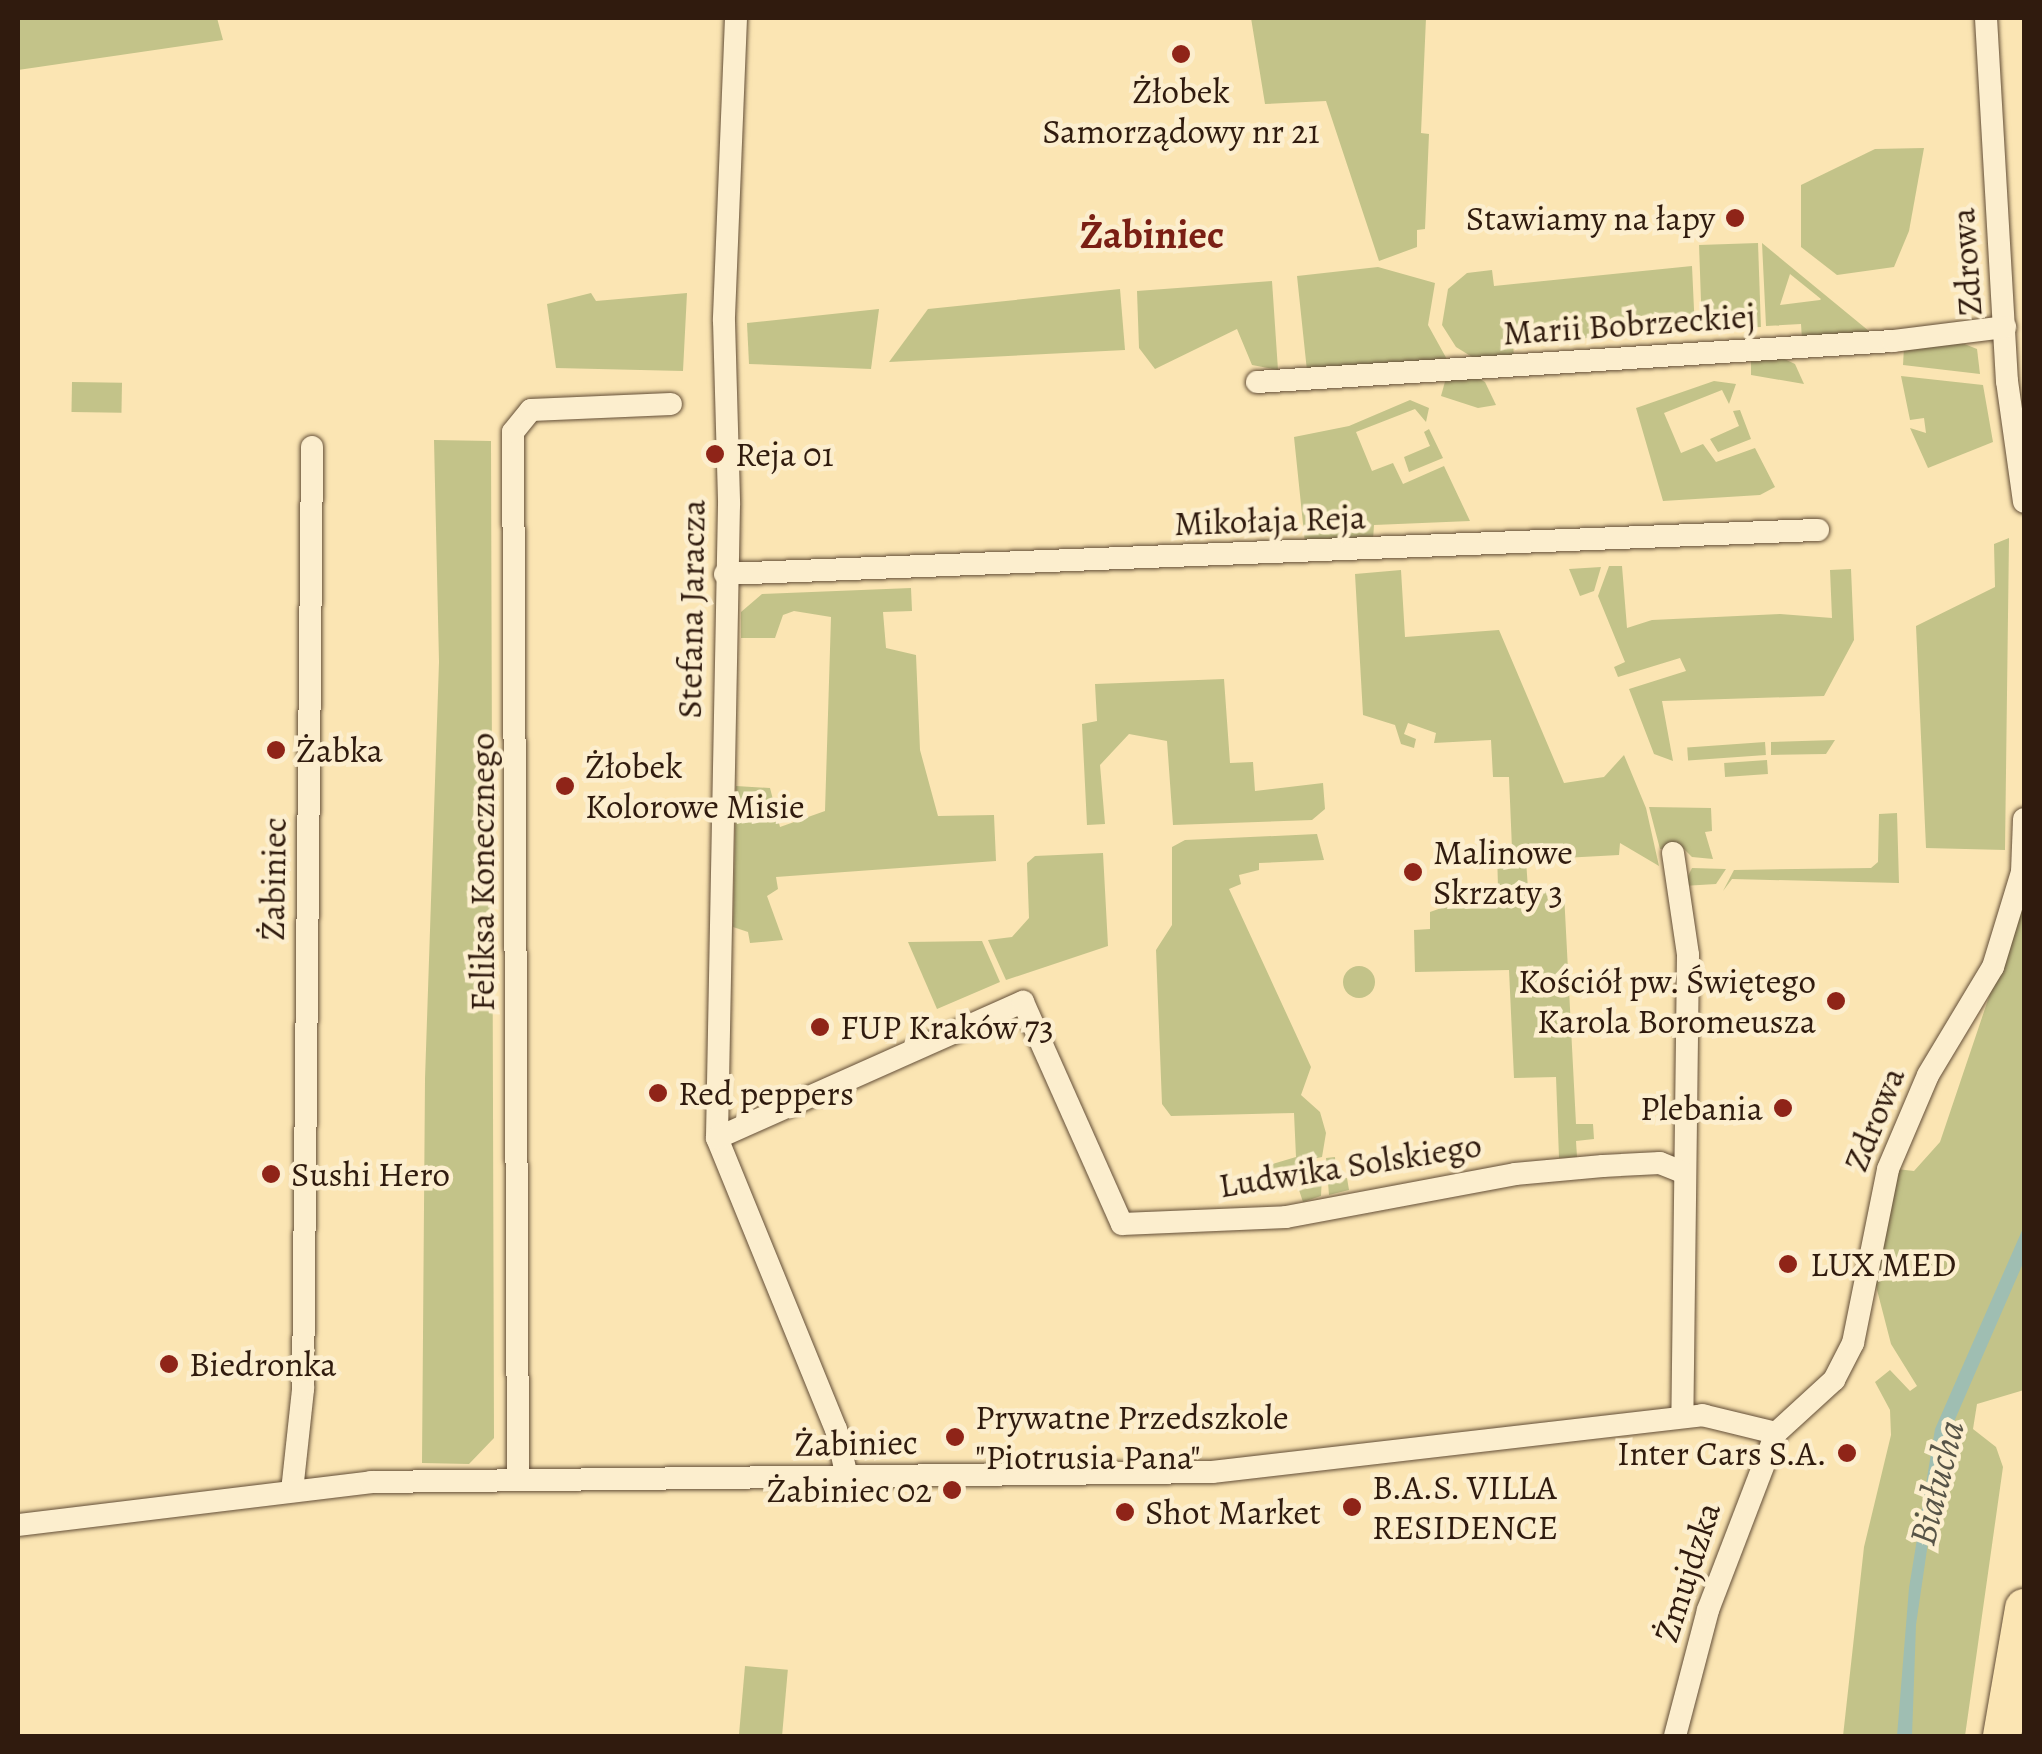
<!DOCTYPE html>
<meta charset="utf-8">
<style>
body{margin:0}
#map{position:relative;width:2042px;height:1754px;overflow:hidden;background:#fbe5b3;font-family:Alegreya,serif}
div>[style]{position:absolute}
.green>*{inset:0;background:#c3c389;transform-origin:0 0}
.round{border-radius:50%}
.water>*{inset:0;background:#9fbeb2}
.roads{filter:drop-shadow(0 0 2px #634e37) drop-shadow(0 0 2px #634e37)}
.minor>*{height:22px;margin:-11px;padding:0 11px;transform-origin:11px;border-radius:11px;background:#fceece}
.primary>*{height:38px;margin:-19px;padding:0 19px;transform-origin:19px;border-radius:19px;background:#fbe5b3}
.dots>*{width:28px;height:28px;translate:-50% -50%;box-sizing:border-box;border:5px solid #fceece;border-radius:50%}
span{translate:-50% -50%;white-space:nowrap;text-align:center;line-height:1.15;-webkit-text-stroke:9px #fceece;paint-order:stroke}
.poi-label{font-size:35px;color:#301b0e}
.right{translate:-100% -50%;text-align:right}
.left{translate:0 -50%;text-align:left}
.street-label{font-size:35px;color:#301b0e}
.water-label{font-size:38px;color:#575447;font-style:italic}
.quarter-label{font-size:40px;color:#7a1f14;font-weight:700}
.frame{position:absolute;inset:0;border:20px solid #301b0e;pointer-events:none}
</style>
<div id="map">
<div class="green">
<div style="clip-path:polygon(18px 18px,217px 18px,223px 40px,18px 70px)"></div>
<div style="clip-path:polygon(1251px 18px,1426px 18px,1421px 133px,1429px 134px,1425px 229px,1417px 230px,1417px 247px,1379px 261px,1326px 101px,1265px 104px)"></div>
<div style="clip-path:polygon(1924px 148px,1909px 231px,1894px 267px,1837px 275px,1801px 247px,1801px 185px,1875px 149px)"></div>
<div style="left:1758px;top:243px;width:84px;height:59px;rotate:88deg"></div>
<div style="clip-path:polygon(evenodd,1762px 243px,1875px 336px,1802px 340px,1801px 324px,1766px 326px,1762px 243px,1790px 274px,1821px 299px,1820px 300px,1780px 305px,1790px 274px)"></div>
<div style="clip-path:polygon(1692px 266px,1695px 331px,1513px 343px,1514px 358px,1477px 360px,1456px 347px,1442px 325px,1448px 289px,1467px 273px,1492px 270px,1494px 286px)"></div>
<div style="clip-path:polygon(1378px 267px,1435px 283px,1428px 325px,1449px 363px,1307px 371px,1297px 276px)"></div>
<div style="clip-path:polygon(1272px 281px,1278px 370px,1252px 365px,1237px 329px,1155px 369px,1139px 348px,1137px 291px)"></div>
<div style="clip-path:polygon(1120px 289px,1125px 350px,889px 362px,928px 309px)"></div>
<div style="clip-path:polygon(591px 293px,596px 301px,687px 293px,683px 371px,556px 368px,547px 304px)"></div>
<div style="clip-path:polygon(879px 309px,871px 369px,749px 364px,747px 323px)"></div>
<div style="clip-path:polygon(1962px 343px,1977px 349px,1980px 374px,1903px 365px,1904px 347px)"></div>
<div style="clip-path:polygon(1778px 356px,1795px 364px,1804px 384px,1751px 375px,1751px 357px)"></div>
<div style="clip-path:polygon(1473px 375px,1485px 382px,1496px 405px,1478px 408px,1441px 396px,1446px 378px)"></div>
<div style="clip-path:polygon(1901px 376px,1983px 385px,1993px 442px,1928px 468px,1910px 428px,1926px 433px,1924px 418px,1910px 420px)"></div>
<div style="clip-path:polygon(1714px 381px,1736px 384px,1729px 404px,1722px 390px,1664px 413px,1681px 453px,1703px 444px,1716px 462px,1755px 448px,1775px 487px,1760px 495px,1663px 501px,1636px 408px)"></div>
<div style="left:72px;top:382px;width:50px;height:30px;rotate:1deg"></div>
<div style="clip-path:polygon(1410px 400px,1429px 408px,1426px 422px,1415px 409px,1356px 432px,1372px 471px,1393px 463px,1403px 484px,1444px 466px,1470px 521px,1374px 525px,1373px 540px,1305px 543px,1294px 437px,1349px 426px)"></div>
<div style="clip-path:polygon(1740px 410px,1751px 439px,1718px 452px,1710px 439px,1739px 426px,1733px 411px)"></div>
<div style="clip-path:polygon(1429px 429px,1443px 458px,1409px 472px,1404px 457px,1430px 446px,1424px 432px)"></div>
<div style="clip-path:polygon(434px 440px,491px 441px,494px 1438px,469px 1464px,422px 1463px,425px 1079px,439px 662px)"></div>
<div style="clip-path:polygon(2009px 538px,2005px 850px,1926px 848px,1916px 626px,1995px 587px,1994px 544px)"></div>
<div style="clip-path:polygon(1609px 566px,1622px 566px,1627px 628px,1652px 620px,1780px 614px,1832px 618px,1830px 570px,1851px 569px,1854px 640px,1824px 696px,1662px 701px,1673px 761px,1654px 754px,1629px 689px,1686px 671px,1680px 658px,1618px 677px,1614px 667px,1625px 662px,1598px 596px)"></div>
<div style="clip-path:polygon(1601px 567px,1594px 591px,1580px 596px,1569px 569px)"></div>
<div style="clip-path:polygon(1401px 570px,1405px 637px,1499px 630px,1564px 783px,1604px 777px,1624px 755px,1646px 808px,1659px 866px,1620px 843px,1619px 855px,1526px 860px,1528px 889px,1564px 893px,1576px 1124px,1593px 1124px,1594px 1139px,1576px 1141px,1577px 1157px,1559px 1158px,1556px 1077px,1514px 1078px,1509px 970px,1415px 972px,1414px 930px,1430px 929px,1430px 912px,1498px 888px,1497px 851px,1512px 849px,1509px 777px,1493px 777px,1491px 740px,1434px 743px,1436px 733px,1408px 723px,1404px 734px,1416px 739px,1414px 748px,1401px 744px,1395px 725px,1363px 715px,1355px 574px)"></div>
<div style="clip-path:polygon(911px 588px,912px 611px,883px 612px,886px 648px,916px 655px,920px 750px,938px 816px,994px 815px,996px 861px,776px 877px,778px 889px,767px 896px,783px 940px,750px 943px,748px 932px,733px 927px,736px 786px,770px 788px,780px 827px,825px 811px,831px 617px,794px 611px,783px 615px,775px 638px,741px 638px,741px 612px,762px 594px)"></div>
<div style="clip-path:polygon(1224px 679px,1230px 763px,1253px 762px,1255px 791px,1323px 783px,1325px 809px,1312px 820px,1173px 825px,1167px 741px,1129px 734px,1100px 765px,1105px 824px,1087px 825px,1082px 724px,1097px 721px,1095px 684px)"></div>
<div style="clip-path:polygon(1835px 740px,1826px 754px,1771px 755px,1771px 742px)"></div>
<div style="left:1765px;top:742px;width:13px;height:78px;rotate:86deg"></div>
<div style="left:1767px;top:760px;width:14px;height:43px;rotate:86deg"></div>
<div style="clip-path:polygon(1649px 807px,1711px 808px,1712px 831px,1705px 832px,1713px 859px,1692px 857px,1682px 847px,1660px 849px)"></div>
<div style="clip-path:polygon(1897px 813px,1899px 883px,1732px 879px,1723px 891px,1734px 870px,1871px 868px,1878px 862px,1879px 814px)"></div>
<div style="clip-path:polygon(1317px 834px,1324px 860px,1259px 863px,1259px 870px,1239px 875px,1241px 884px,1229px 889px,1311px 1067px,1301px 1095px,1320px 1112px,1326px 1133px,1322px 1157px,1307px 1160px,1308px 1176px,1322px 1175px,1321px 1196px,1303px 1202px,1298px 1187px,1270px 1190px,1269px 1165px,1296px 1157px,1294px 1113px,1171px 1116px,1162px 1104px,1156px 950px,1172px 925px,1172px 847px,1185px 840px)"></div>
<div style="clip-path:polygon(1103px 853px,1108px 946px,1006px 980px,988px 940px,1012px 937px,1029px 918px,1027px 863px,1035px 856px)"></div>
<div style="clip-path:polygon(1692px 868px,1726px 869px,1716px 884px,1683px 886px)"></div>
<div style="clip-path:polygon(2024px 893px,2024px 1390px,1977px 1404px,1973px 1429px,1996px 1447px,2003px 1467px,1965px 1736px,1843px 1736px,1864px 1547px,1891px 1435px,1890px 1410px,1875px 1382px,1890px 1370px,1910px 1391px,1917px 1386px,1891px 1344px,1875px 1282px,1897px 1169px,1914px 1171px,1940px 1142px)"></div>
<div style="clip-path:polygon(982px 941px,1000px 982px,937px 1009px,908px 942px)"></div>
<div class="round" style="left:1343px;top:966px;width:32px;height:32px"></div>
<div style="clip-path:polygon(1335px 1157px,1336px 1178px,1347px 1178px,1349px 1190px,1329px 1195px,1326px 1158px)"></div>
<div style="left:745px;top:1666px;width:43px;height:70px;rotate:5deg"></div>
</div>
<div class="water">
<div style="clip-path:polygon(2024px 1226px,2024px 1261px,1950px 1431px,1937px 1481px,1916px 1625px,1912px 1736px,1897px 1736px,1909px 1588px,1935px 1429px)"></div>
</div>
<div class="roads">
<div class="minor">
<div style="left:736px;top:18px;width:303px;rotate:92.3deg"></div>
<div style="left:724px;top:321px;width:184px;rotate:88.4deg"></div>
<div style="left:729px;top:505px;width:633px;rotate:91.09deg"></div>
<div style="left:717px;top:1138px;width:314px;rotate:67.8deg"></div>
<div style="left:836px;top:1429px;width:49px;rotate:77.1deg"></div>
<div style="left:1986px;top:18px;width:364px;rotate:86.7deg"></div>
<div style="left:2007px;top:381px;width:122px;rotate:82deg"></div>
<div style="left:1257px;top:382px;width:637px;rotate:-3.69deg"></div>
<div style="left:1893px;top:341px;width:113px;rotate:-7.1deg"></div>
<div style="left:725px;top:574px;width:1094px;rotate:-2.31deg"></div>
<div style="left:1673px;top:853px;width:103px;rotate:81.6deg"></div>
<div style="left:1688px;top:955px;width:462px;rotate:90.7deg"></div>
<div style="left:717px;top:1138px;width:335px;rotate:-24deg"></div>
<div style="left:1023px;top:1002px;width:243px;rotate:66deg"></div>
<div style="left:1122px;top:1224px;width:164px;rotate:-2.4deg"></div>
<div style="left:1286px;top:1217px;width:233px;rotate:-10.6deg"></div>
<div style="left:1515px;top:1174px;width:88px;rotate:-5.2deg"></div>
<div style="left:1603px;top:1166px;width:57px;rotate:-3deg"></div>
<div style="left:1660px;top:1163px;width:27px;rotate:22deg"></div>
<div style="left:518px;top:1480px;width:1048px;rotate:-90.27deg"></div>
<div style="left:513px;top:432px;width:28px;rotate:-51deg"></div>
<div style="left:531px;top:410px;width:140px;rotate:-2.5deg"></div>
<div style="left:292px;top:1491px;width:103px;rotate:-83.8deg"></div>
<div style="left:303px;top:1389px;width:942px;rotate:-89.45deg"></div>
<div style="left:18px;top:1525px;width:356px;rotate:-6.9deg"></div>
<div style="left:371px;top:1482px;width:841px;rotate:-0.68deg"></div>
<div style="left:1212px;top:1472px;width:493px;rotate:-6.6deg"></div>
<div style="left:1702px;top:1415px;width:76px;rotate:13.7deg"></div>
<div style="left:1675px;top:1736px;width:130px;rotate:-75.3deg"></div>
<div style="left:1708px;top:1610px;width:190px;rotate:-69deg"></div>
<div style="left:1776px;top:1433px;width:79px;rotate:-42.4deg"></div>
<div style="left:1834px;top:1380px;width:42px;rotate:-62.8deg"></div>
<div style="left:1853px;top:1343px;width:177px;rotate:-78.6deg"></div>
<div style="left:1888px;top:1169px;width:102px;rotate:-66.9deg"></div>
<div style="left:1928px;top:1075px;width:126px;rotate:-59deg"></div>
<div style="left:1993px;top:967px;width:99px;rotate:-73deg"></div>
<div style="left:2022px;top:872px;width:53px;rotate:-87.8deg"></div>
</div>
<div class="primary">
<div style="left:2002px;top:1736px;width:130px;rotate:-80.2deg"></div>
</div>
</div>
<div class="dots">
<div style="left:1181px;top:54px;background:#8f2418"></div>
<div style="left:1735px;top:218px;background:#8f2418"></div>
<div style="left:715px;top:454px;background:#8f2418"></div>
<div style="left:276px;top:750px;background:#8f2418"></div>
<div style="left:565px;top:786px;background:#8f2418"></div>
<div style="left:1413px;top:872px;background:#8f2418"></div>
<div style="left:1836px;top:1001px;background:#8f2418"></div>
<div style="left:820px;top:1027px;background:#8f2418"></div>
<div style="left:658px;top:1093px;background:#8f2418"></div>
<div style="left:1783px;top:1108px;background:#8f2418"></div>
<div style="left:271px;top:1174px;background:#8f2418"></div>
<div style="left:1788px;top:1264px;background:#8f2418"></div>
<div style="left:169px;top:1364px;background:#8f2418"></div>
<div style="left:955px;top:1437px;background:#8f2418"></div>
<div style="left:1847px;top:1453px;background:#8f2418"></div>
<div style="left:952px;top:1490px;background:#8f2418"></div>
<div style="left:1352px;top:1507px;background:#8f2418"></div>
<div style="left:1125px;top:1512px;background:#8f2418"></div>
</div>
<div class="poi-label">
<span style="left:1181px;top:111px">Żłobek<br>Samorządowy nr 21</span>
<span class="right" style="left:1715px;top:218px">Stawiamy na łapy</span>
<span class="left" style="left:735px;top:454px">Reja 01</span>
<span class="left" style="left:296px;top:750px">Żabka</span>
<span class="left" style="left:585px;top:786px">Żłobek<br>Kolorowe Misie</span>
<span class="left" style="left:1433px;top:872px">Malinowe<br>Skrzaty 3</span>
<span class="right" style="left:1816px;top:1001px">Kościół pw. Świętego<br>Karola Boromeusza</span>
<span class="left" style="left:840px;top:1027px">FUP Kraków 73</span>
<span class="left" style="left:678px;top:1093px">Red peppers</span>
<span class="right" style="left:1763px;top:1108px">Plebania</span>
<span class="left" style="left:291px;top:1174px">Sushi Hero</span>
<span class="left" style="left:1810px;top:1264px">LUX MED</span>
<span class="left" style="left:189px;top:1364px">Biedronka</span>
<span class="left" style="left:975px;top:1437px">Prywatne Przedszkole<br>"Piotrusia Pana"</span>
<span class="right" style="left:1827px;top:1453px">Inter Cars S.A.</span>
<span class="left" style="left:1372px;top:1507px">B.A.S. VILLA<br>RESIDENCE</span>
<span class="right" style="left:932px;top:1490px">Żabiniec 02</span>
<span class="left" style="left:1145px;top:1512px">Shot Market</span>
</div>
<div class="street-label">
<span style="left:1966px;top:262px;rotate:-94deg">Zdrowa</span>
<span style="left:1629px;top:324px;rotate:-4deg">Marii Bobrzeckiej</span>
<span style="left:1270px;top:520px;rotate:-2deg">Mikołaja Reja</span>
<span style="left:691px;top:609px;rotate:-89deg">Stefana Jaracza</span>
<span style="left:482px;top:872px;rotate:-90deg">Feliksa Konecznego</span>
<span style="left:273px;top:879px;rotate:-89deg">Żabiniec</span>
<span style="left:1874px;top:1119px;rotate:-68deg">Zdrowa</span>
<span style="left:1350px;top:1165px;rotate:-9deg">Ludwika Solskiego</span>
<span style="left:856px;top:1443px;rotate:-1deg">Żabiniec</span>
<span style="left:1687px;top:1572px;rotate:-72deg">Żmujdzka</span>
</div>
<div class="water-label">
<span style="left:1937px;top:1483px;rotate:-76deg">Białucha</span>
</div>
<div class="quarter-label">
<span style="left:1152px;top:235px">Żabiniec</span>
</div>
<div class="frame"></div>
</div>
